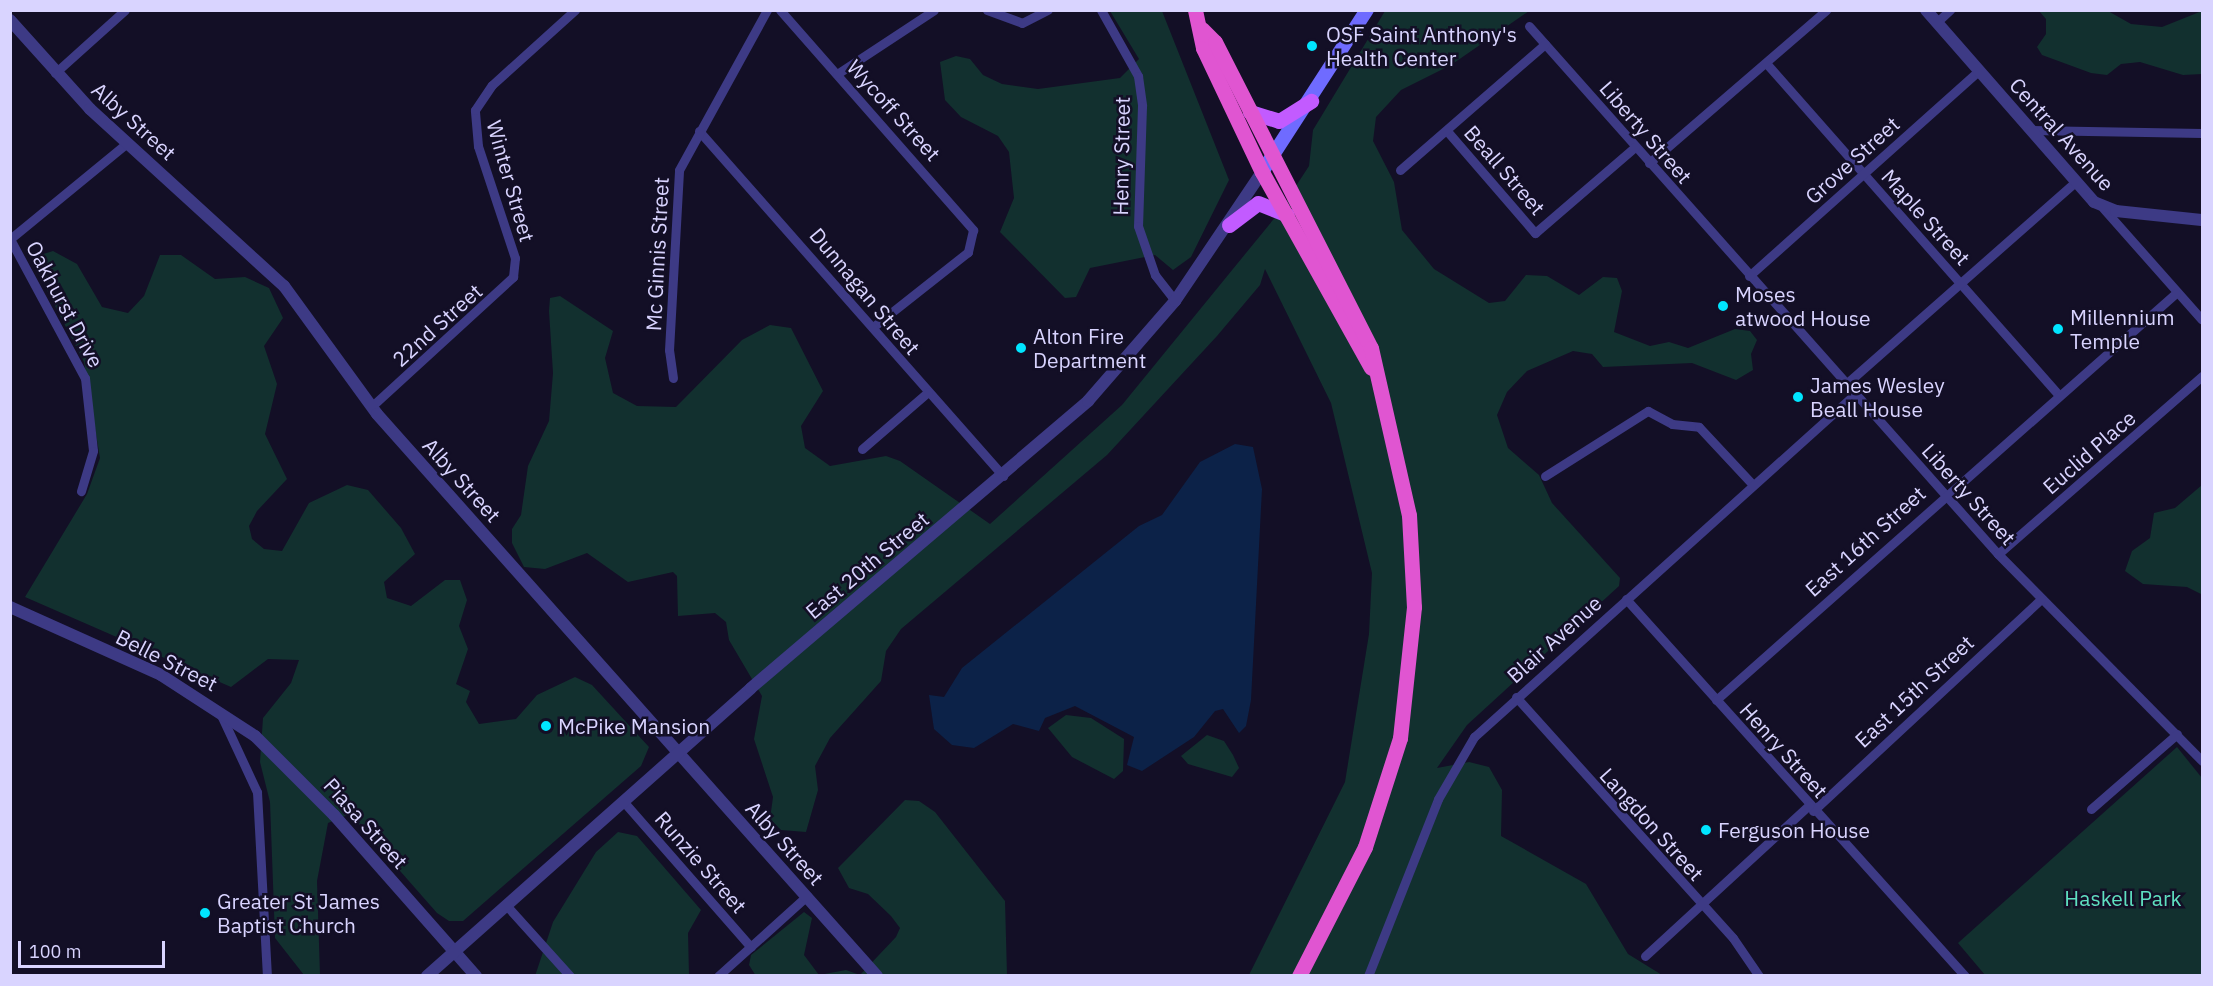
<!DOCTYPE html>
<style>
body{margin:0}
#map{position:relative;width:2213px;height:986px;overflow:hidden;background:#130f26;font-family:"IBM Plex Sans",sans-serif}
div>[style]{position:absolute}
.green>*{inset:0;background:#12302f}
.water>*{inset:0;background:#0c2248}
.minor>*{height:9px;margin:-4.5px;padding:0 4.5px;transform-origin:4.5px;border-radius:4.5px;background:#3d3a85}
.tertiary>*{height:12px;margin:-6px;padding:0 6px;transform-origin:6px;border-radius:6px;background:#3d3a85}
.secondary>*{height:14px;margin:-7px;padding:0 7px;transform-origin:7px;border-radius:7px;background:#6f6bff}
.primary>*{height:15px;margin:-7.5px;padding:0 7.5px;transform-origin:7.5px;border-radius:7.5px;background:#c25bff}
.trunk>*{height:15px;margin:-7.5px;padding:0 7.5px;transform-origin:7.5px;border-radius:7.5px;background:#e055d1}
.dots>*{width:16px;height:16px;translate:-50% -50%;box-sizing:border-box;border:3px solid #130f26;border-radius:50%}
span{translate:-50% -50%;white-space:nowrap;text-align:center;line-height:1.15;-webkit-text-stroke:5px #130f26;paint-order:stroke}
.poi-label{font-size:21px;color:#d9d4ff}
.left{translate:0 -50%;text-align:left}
.street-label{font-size:21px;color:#d9d4ff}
.park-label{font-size:21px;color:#5fe0c0}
.frame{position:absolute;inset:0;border:12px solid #d9d4ff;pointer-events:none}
.scale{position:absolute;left:18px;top:941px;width:147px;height:27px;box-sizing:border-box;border:3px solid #d9d4ff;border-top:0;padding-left:8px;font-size:18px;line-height:21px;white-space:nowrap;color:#d9d4ff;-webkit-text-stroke:4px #130f26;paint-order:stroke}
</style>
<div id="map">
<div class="green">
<div style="clip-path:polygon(1110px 11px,1162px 11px,1229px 180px,1191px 257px,1173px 270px,1155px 255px,1090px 268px,1076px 297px,1065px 298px,1000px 232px,1014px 198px,1009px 152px,998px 136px,961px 117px,945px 100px,940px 62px,956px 56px,970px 59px,983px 75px,1002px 84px,1038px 89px,1120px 78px,1139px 59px)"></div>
<div style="clip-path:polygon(1385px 11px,1529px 11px,1451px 65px,1401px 90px,1376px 117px,1373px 141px,1394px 182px,1402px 230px,1434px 269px,1489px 303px,1505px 301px,1526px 275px,1547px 276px,1579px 295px,1603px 277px,1617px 278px,1622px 291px,1614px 332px,1650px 346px,1669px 342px,1688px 348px,1735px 329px,1750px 331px,1757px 340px,1751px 354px,1753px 370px,1736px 380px,1692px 363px,1603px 367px,1592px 354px,1573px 351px,1527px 371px,1507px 392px,1497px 415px,1508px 448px,1539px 475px,1552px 503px,1620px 578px,1619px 586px,1467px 725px,1437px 768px,1469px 762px,1489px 767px,1502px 790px,1501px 836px,1586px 884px,1628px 954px,1662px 975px,1249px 975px,1345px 782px,1369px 634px,1372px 573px,1331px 403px,1265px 269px,1260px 285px,1217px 336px,1107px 455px,901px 629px,886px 651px,881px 681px,830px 738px,815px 766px,818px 790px,806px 832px,781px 830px,770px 819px,773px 797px,754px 739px,762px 696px,729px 640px,726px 622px,715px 613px,678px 616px,677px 576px,673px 572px,628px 582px,587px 553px,545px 569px,524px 567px,512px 543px,512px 529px,521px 515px,528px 466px,549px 421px,553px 373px,549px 311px,550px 298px,560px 296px,613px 331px,605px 358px,613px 393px,637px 406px,676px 407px,742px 340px,770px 325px,791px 328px,823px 391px,801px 426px,805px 448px,830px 466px,886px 456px,900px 461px,990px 524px,1122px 405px,1277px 215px,1309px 166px,1313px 130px)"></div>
<div style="clip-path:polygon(2039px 11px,2108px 11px,2131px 24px,2162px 27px,2202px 11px,2202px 74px,2183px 75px,2140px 62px,2121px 64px,2107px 75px,2091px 73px,2042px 55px,2037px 47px,2046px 34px,2046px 19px)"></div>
<div style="clip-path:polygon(53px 251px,77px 264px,102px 307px,128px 313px,144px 296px,160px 255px,181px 255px,215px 279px,245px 277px,269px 288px,283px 318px,264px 346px,277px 384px,265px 434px,287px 479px,257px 511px,249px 526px,252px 539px,264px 549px,282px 551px,309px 503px,347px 485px,368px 490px,401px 528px,415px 554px,384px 582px,387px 598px,411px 606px,445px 580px,460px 580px,467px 600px,459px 626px,468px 649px,456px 684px,470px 691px,466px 702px,479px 724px,516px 719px,537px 695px,575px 677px,592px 685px,649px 747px,641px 766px,463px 921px,449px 921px,437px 913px,350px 814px,328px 823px,317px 881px,320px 975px,304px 975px,275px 938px,270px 802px,260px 762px,263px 718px,291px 683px,299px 660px,268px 659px,231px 687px,25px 597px,87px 494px,100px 458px,84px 362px,38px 273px,37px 256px)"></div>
<div style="clip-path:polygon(2202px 485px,2202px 604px,2201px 594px,2187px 587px,2143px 584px,2125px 571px,2132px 551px,2150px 538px,2154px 513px,2175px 508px)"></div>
<div style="clip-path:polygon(1066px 715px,1091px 718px,1124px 739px,1123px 771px,1114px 779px,1072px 757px,1048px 728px)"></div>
<div style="clip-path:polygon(1207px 735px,1224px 741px,1233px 755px,1239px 768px,1232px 777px,1188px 764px,1181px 756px)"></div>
<div style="clip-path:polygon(2177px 747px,2202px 778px,2202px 975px,1985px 975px,1958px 943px)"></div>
<div style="clip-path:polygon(905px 800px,919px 801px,935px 812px,1005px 901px,1007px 975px,756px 976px,749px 965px,751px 955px,804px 912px,812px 918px,804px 955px,819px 975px,846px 970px,860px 975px,896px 937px,900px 928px,891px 916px,868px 894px,849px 888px,838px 868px)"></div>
<div style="clip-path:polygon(618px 832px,637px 836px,701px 910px,688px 933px,689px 975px,535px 976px,553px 922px,596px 852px)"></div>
</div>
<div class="water">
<div style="clip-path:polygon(1235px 444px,1253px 447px,1262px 489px,1251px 700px,1246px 726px,1239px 733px,1223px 709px,1215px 711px,1194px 737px,1142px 771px,1127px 765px,1134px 737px,1075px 706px,1045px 718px,1039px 731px,1013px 724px,974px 748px,952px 745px,934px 729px,929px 695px,944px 697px,962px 668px,1139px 526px,1162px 515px,1200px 462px)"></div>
</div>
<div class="minor">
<div style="left:780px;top:10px;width:293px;rotate:48.7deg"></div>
<div style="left:973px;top:230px;width:23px;rotate:103deg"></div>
<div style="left:968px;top:252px;width:121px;rotate:141.7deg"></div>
<div style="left:987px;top:10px;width:37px;rotate:20deg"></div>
<div style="left:1022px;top:23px;width:29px;rotate:-27deg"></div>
<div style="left:1101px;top:10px;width:76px;rotate:60.7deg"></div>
<div style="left:1138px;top:76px;width:30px;rotate:82deg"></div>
<div style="left:1142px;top:106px;width:120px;rotate:91.9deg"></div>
<div style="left:1138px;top:226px;width:52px;rotate:70.9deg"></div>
<div style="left:1155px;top:275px;width:33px;rotate:52deg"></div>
<div style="left:1937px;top:22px;width:18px;rotate:-43deg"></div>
<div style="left:1529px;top:26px;width:706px;rotate:48.39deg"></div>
<div style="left:1998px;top:554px;width:291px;rotate:45.4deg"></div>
<div style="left:1766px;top:63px;width:441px;rotate:48.6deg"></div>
<div style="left:55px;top:73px;width:94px;rotate:-42deg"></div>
<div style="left:837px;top:74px;width:116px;rotate:-33.4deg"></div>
<div style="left:2031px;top:130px;width:171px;rotate:1deg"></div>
<div style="left:699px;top:131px;width:460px;rotate:48.6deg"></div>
<div style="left:1447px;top:131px;width:135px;rotate:49.2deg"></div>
<div style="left:1535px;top:233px;width:132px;rotate:-40.7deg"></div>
<div style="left:1649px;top:163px;width:234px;rotate:-40.8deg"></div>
<div style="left:1400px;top:170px;width:192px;rotate:-41deg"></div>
<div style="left:2103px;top:208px;width:149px;rotate:48.5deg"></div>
<div style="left:10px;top:239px;width:158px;rotate:61.7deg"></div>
<div style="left:85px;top:378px;width:73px;rotate:83.7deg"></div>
<div style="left:93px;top:451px;width:42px;rotate:106.7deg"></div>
<div style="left:10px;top:239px;width:151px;rotate:-39.4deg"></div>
<div style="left:1749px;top:276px;width:309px;rotate:-41.8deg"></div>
<div style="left:673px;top:378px;width:28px;rotate:-98deg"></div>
<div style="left:669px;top:350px;width:180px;rotate:-86.8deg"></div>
<div style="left:679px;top:170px;width:183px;rotate:-61.2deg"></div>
<div style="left:1846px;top:384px;width:305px;rotate:-41.4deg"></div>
<div style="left:371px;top:407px;width:193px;rotate:-42.5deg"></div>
<div style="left:513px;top:277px;width:19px;rotate:-84deg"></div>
<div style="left:515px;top:258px;width:118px;rotate:-108.3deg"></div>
<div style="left:478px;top:146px;width:36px;rotate:-95deg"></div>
<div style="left:475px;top:110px;width:30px;rotate:-56deg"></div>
<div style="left:492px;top:85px;width:112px;rotate:-42.1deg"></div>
<div style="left:862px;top:449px;width:87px;rotate:-40.8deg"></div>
<div style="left:1545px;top:476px;width:122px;rotate:-32.3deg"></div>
<div style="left:1648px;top:411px;width:27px;rotate:28deg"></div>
<div style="left:1672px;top:424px;width:27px;rotate:6deg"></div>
<div style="left:1699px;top:427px;width:79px;rotate:47deg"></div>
<div style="left:1998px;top:554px;width:271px;rotate:-41.1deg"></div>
<div style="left:1626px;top:599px;width:507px;rotate:48.04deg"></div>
<div style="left:1516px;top:697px;width:324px;rotate:48deg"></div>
<div style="left:1733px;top:938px;width:46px;rotate:55.6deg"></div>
<div style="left:1716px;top:700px;width:614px;rotate:-41.5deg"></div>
<div style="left:222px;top:717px;width:83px;rotate:65deg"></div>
<div style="left:257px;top:792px;width:184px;rotate:86.9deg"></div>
<div style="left:623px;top:801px;width:194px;rotate:48.8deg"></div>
<div style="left:2091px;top:809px;width:114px;rotate:-41.1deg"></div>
<div style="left:1813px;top:811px;width:311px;rotate:-42.9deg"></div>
<div style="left:506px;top:905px;width:96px;rotate:48deg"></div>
<div style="left:1645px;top:956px;width:223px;rotate:-42.6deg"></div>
<div style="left:718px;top:976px;width:120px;rotate:-42deg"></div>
<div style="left:1368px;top:976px;width:190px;rotate:-68.4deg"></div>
<div style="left:1438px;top:799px;width:72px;rotate:-59.9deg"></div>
<div style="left:1474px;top:737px;width:513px;rotate:-42deg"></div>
</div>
<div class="tertiary">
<div style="left:1926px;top:10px;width:255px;rotate:48.8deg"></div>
<div style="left:2094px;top:202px;width:24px;rotate:22deg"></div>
<div style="left:2116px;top:211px;width:86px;rotate:6deg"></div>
<div style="left:10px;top:20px;width:120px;rotate:48deg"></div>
<div style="left:90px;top:109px;width:263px;rotate:42.4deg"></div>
<div style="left:284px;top:286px;width:158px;rotate:54deg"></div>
<div style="left:377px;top:414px;width:752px;rotate:48.34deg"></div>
<div style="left:10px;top:607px;width:166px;rotate:24.2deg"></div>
<div style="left:161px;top:675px;width:112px;rotate:33deg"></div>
<div style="left:255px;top:736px;width:112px;rotate:45deg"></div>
<div style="left:334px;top:815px;width:215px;rotate:48.6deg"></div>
<div style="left:427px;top:976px;width:433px;rotate:-41.6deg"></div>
<div style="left:751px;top:688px;width:443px;rotate:-40.4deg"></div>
<div style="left:1088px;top:401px;width:133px;rotate:-49deg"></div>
<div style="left:1175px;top:301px;width:156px;rotate:-56deg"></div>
</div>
<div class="secondary">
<div style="left:1262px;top:172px;width:193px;rotate:-57.1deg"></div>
</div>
<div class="primary">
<div style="left:1250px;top:112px;width:30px;rotate:17deg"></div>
<div style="left:1279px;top:121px;width:38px;rotate:-32deg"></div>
<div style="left:1229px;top:225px;width:36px;rotate:-37deg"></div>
<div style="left:1258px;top:203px;width:31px;rotate:22deg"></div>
</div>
<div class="trunk">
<div style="left:1195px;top:10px;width:39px;rotate:78deg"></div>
<div style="left:1203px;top:48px;width:137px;rotate:64.6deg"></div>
<div style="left:1262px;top:172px;width:224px;rotate:60.9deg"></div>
<div style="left:1202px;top:29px;width:18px;rotate:45deg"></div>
<div style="left:1215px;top:42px;width:343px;rotate:63deg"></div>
<div style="left:1371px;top:348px;width:171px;rotate:77.2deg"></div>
<div style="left:1409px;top:515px;width:92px;rotate:86.9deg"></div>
<div style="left:1414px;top:607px;width:132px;rotate:96.1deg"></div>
<div style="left:1400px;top:738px;width:114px;rotate:107.8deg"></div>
<div style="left:1365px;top:847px;width:145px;rotate:117.1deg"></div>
</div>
<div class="dots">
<div style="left:1312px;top:46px;background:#00e5ff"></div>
<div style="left:1723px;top:306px;background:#00e5ff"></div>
<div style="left:2058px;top:329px;background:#00e5ff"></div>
<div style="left:1021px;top:348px;background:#00e5ff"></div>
<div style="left:1798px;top:397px;background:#00e5ff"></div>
<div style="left:546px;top:726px;background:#00e5ff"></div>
<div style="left:1706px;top:830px;background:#00e5ff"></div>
<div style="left:205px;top:913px;background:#00e5ff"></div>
</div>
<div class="poi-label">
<span class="left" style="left:1326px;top:46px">OSF Saint Anthony's<br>Health Center</span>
<span class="left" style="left:1735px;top:306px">Moses<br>atwood House</span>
<span class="left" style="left:2070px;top:329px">Millennium<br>Temple</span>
<span class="left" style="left:1033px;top:348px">Alton Fire<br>Department</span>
<span class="left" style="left:1810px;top:397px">James Wesley<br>Beall House</span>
<span class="left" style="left:558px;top:726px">McPike Mansion</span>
<span class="left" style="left:1718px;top:830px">Ferguson House</span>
<span class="left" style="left:217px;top:913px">Greater St James<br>Baptist Church</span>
</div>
<div class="street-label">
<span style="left:894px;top:110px;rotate:48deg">Wycoff Street</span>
<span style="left:134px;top:121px;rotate:42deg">Alby Street</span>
<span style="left:1646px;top:132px;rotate:49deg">Liberty Street</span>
<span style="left:2062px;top:134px;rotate:48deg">Central Avenue</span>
<span style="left:1121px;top:156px;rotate:-89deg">Henry Street</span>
<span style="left:1852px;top:160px;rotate:-42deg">Grove Street</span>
<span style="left:1505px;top:170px;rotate:49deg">Beall Street</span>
<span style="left:511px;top:181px;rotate:74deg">Winter Street</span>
<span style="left:1926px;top:217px;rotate:48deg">Maple Street</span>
<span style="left:657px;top:254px;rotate:-87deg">Mc Ginnis Street</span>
<span style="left:865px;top:291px;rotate:50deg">Dunnagan Street</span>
<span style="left:65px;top:304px;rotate:62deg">Oakhurst Drive</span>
<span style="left:437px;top:325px;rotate:-42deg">22nd Street</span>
<span style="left:2089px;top:452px;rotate:-41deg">Euclid Place</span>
<span style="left:462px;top:480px;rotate:48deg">Alby Street</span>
<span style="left:1969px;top:494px;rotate:48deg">Liberty Street</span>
<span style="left:1865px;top:541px;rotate:-42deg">East 16th Street</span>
<span style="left:867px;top:565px;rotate:-40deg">East 20th Street</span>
<span style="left:1554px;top:639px;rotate:-42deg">Blair Avenue</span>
<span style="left:167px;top:660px;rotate:27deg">Belle Street</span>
<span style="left:1914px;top:691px;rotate:-43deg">East 15th Street</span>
<span style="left:1784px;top:750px;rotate:48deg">Henry Street</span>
<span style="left:366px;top:823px;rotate:48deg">Piasa Street</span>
<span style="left:1652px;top:824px;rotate:48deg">Langdon Street</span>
<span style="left:785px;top:843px;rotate:48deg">Alby Street</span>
<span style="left:701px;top:862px;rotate:49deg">Runzie Street</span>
</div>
<div class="park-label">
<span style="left:2123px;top:898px">Haskell Park</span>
</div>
<div class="frame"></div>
<div class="scale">100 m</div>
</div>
